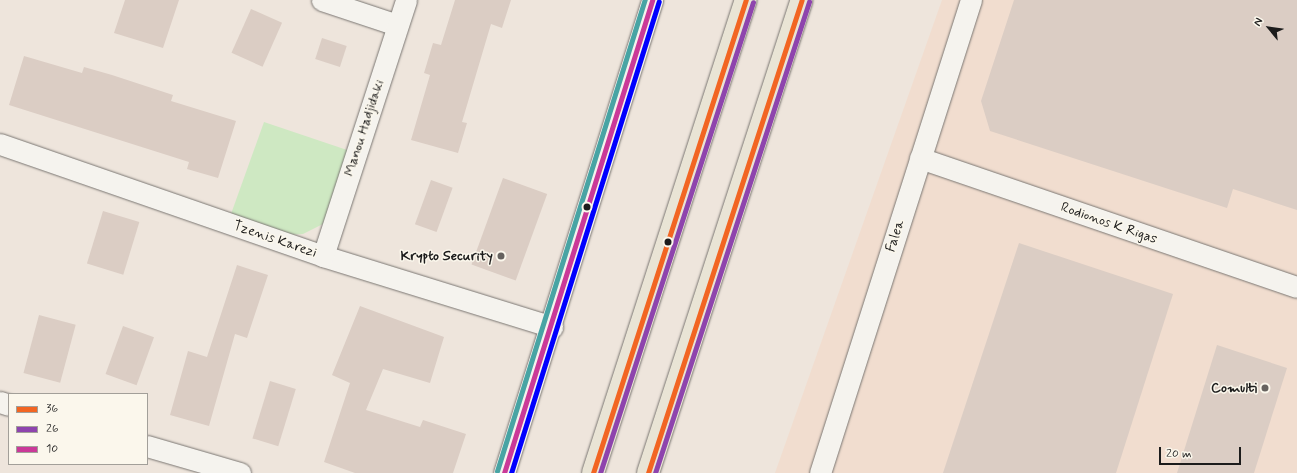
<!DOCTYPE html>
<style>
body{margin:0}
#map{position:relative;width:1297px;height:473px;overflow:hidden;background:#eee5dc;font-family:Mynerve,sans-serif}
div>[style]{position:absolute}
.built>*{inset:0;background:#f1ddcf}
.green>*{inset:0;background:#cee8c2}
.building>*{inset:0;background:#dbcdc4;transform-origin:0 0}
.roads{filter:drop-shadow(0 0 1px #7a7672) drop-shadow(0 0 1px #7a7672)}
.street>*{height:21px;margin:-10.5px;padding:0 10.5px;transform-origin:10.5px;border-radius:10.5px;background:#f5f3ee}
.highway>*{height:22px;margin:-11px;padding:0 11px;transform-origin:11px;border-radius:11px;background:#e9e4d5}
.bus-1>*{height:5px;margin:-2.5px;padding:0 2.5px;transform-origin:2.5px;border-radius:2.5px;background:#f26522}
.bus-2>*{height:5px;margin:-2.5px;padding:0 2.5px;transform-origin:2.5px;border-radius:2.5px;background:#8e44ad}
.bus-3>*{height:5px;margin:-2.5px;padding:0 2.5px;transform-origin:2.5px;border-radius:2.5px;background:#ca3998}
.bus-4>*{height:5px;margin:-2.5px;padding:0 2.5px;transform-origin:2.5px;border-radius:2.5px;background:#00f}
.bus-5>*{height:5px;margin:-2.5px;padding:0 2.5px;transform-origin:2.5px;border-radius:2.5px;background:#48a4a4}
.dots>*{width:11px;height:11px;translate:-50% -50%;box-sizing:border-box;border:2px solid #fbf7ec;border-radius:50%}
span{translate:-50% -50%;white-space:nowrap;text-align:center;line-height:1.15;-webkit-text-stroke:3px #fbf7ec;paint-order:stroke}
.street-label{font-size:14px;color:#1c1c1c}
.poi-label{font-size:14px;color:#1c1c1c;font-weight:700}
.right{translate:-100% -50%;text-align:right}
.legend{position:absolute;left:8px;top:393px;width:140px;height:72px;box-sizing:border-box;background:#fbf7ec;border:1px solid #a29f99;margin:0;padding:5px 7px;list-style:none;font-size:12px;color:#1c1c1c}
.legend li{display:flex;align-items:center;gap:8px;height:20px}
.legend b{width:20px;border:1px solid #a29f99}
.north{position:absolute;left:1249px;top:8px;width:40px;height:40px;-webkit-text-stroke:3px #fbf7ec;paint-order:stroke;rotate:299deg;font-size:11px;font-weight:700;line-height:16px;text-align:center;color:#1c1c1c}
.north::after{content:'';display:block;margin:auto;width:14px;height:18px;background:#1c1c1c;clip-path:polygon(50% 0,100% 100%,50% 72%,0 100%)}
.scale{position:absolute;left:1159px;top:447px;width:82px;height:18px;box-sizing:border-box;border:2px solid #1c1c1c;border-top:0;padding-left:5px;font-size:12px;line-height:14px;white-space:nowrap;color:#1c1c1c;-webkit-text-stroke:3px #fbf7ec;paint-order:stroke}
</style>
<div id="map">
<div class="built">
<div style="clip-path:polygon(942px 0,1297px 0,1297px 473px,775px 473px)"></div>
</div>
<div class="green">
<div style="clip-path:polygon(264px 122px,350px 151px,323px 224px,303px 234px,288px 235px,231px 214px)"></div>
</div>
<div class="building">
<div style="clip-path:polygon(125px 0,179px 0,163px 48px,114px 33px)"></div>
<div style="clip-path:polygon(455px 0,511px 0,502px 28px,491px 24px,462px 122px,467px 123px,458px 153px,411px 140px,430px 75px,424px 73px,433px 43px,441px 45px)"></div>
<div style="clip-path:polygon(1014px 0,1297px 0,1297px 210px,1233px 189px,1227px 208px,990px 131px,981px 101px)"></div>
<div style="left:251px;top:9px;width:34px;height:48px;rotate:24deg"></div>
<div style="left:322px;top:38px;width:26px;height:22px;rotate:18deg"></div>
<div style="clip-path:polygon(24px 56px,82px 73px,84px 67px,112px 75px,173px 95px,171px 101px,236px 121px,218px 178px,187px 169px,189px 162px,9px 105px)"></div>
<div style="left:503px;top:178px;width:47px;height:92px;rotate:20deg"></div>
<div style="left:431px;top:180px;width:23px;height:47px;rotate:20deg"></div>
<div style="left:103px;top:211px;width:38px;height:55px;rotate:17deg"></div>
<div style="clip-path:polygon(1019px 243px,1173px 294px,1116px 473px,943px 473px)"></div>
<div style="clip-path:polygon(237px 265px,268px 275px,247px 338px,235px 334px,209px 426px,170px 415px,188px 351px,207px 357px)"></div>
<div style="clip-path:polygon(360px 306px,444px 337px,430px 383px,383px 369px,366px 410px,420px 427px,423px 420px,466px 434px,453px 473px,355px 473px,324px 462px,350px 383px,332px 375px)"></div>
<div style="left:39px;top:315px;width:38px;height:60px;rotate:15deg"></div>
<div style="left:123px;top:326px;width:33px;height:51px;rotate:20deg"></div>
<div style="clip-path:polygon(1217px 345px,1287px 368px,1254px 473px,1177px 473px)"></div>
<div style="left:270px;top:381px;width:27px;height:60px;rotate:17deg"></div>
</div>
<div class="roads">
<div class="street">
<div style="left:322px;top:0;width:79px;rotate:18.4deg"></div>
<div style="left:0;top:144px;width:342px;rotate:19.1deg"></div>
<div style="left:323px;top:256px;width:240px;rotate:17.2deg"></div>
<div style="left:920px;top:158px;width:398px;rotate:18.9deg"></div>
<div style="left:323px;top:256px;width:269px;rotate:-72deg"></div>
<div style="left:0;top:402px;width:9px;rotate:18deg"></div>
<div style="left:147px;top:446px;width:97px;rotate:16.2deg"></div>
<div style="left:504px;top:473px;width:496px;rotate:-72.6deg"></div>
<div style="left:820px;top:473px;width:497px;rotate:-72.3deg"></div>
</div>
<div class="highway">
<div style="left:593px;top:473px;width:497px;rotate:-72.1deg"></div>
<div style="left:648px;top:473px;width:497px;rotate:-72deg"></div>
</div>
</div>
<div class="bus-1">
<div style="left:593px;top:473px;width:497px;rotate:-72.1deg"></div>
<div style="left:648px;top:473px;width:497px;rotate:-72deg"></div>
</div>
<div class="bus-2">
<div style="left:600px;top:473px;width:495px;rotate:-72deg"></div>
<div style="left:655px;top:473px;width:496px;rotate:-71.9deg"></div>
</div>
<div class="bus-3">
<div style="left:504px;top:473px;width:496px;rotate:-72.6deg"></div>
</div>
<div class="bus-4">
<div style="left:511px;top:473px;width:494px;rotate:-72.6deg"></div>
</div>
<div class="bus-5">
<div style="left:497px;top:471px;width:494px;rotate:-72.6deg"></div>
</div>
<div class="dots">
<div style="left:587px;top:207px;background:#1c1c1c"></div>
<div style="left:668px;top:242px;background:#1c1c1c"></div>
<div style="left:501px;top:256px;background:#66625f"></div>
<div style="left:1265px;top:388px;background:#66625f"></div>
</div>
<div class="street-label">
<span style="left:364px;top:128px;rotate:-72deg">Manou Hadjidaki</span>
<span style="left:1109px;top:223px;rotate:19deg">Rodionos K Rigas</span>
<span style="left:895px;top:236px;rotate:-72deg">Falea</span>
<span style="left:275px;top:239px;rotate:19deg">Tzenis Karezi</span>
</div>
<div class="poi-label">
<span class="right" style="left:493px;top:256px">Krypto Security</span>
<span class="right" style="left:1257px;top:388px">Comulti</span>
</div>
<ul class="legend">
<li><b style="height:5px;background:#f26522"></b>36</li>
<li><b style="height:5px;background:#8e44ad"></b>26</li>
<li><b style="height:5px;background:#ca3998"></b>10</li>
</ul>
<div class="north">N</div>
<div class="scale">20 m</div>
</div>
